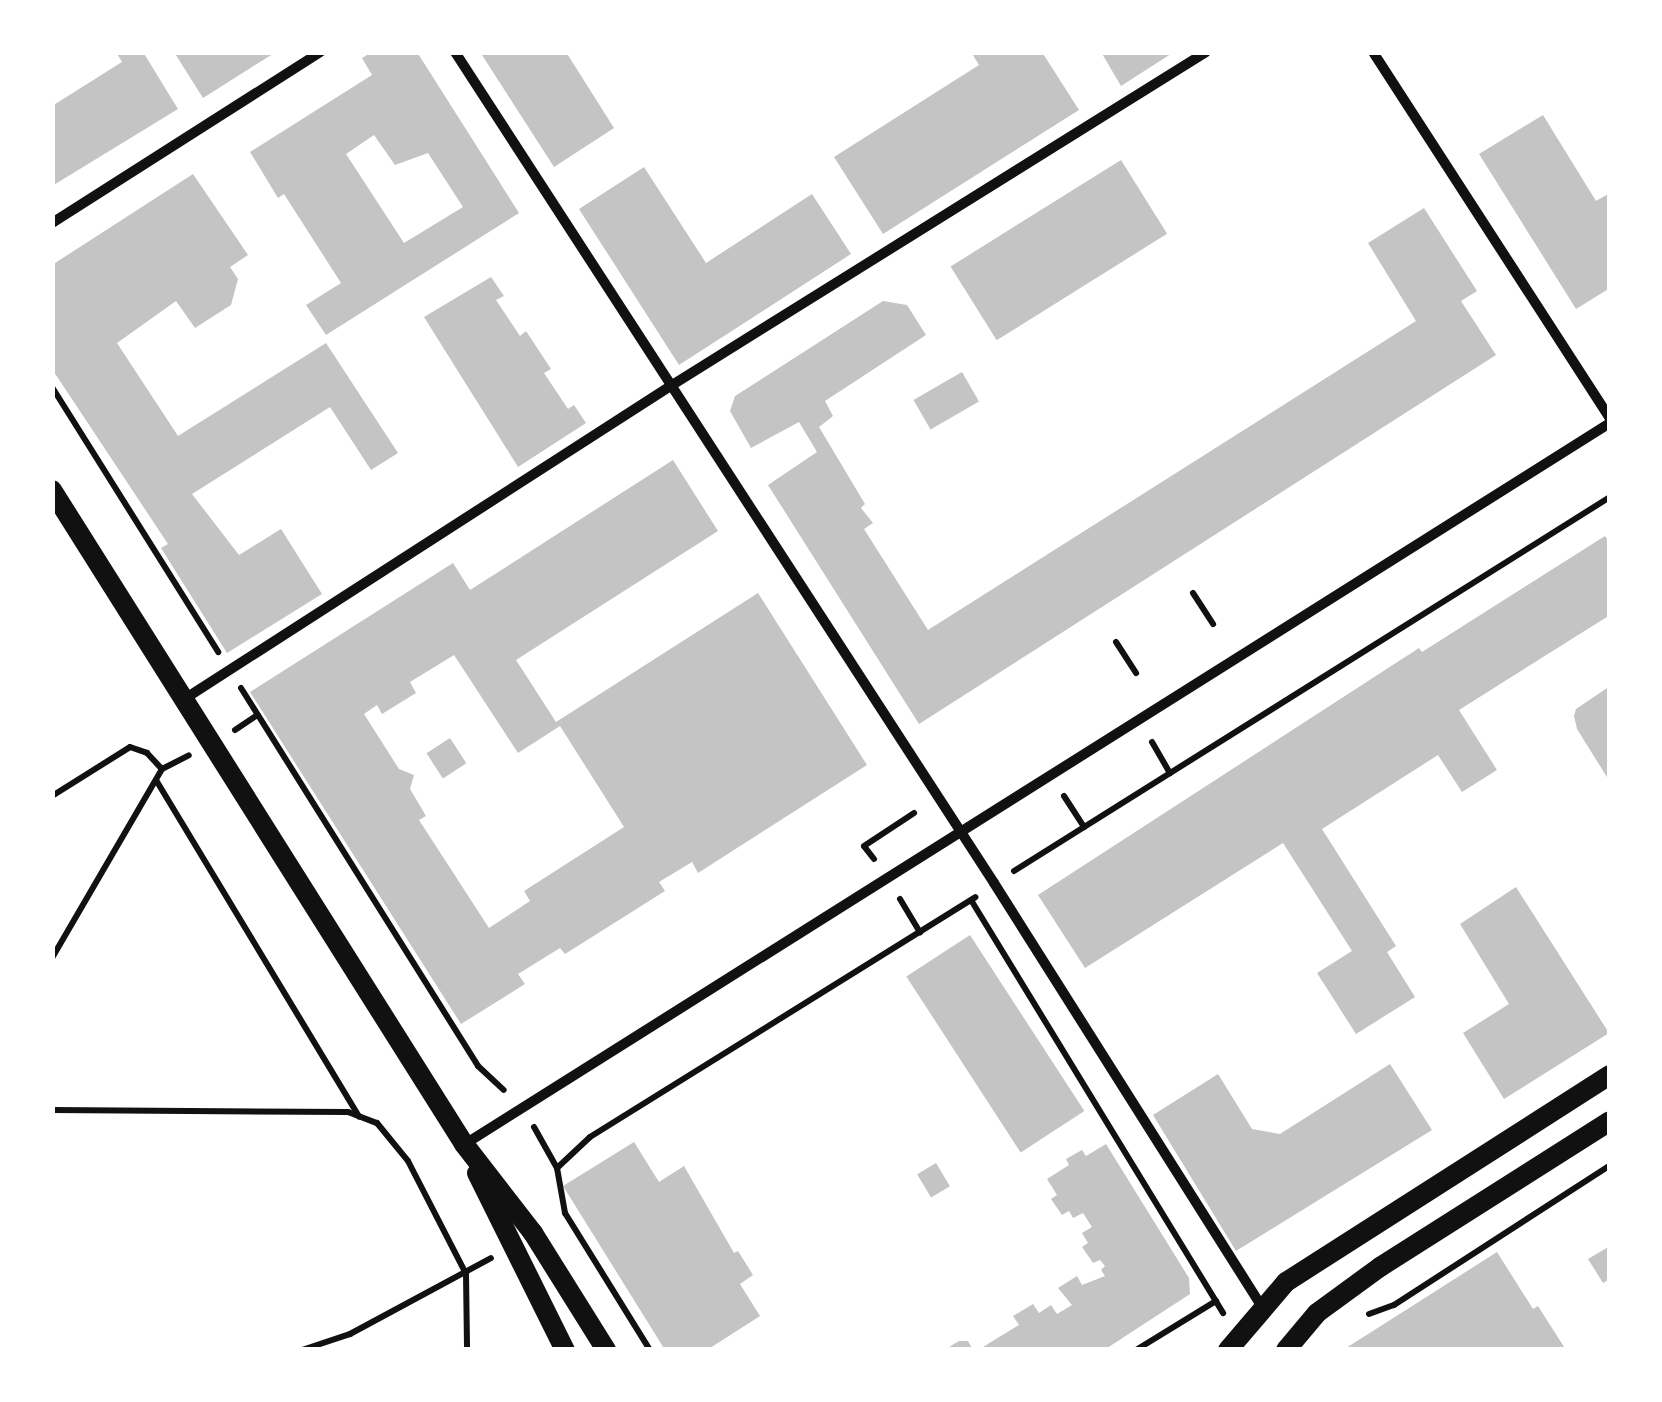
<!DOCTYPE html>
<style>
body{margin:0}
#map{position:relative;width:1662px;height:1402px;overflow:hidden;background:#fff;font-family:Poppins,sans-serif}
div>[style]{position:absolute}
.building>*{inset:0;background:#c4c4c4;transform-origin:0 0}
.path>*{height:6px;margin:-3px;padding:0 3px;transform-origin:3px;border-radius:3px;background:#111}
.minor>*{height:10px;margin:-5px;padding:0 5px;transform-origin:5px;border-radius:5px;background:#111}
.secondary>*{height:20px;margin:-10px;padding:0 10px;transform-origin:10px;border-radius:10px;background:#111}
span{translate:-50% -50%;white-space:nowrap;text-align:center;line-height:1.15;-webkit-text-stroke:10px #fff;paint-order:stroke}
.frame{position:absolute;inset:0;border:55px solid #fff;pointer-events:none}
</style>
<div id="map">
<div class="building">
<div style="clip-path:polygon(116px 52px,143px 52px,178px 109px,52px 186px,52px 106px,122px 62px)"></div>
<div style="clip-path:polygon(174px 52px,276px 52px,203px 98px)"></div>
<div style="clip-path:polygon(evenodd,372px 52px,417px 52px,519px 213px,326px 335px,306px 305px,341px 283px,284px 194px,278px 198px,250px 152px,372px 75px,362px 58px,372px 52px,374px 135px,395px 165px,428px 153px,463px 207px,404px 243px,346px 154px,374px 135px)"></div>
<div style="clip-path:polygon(480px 52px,566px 52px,614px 128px,554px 167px)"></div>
<div style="clip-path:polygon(971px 52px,1042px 52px,1079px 110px,883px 234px,834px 157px,979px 65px)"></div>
<div style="clip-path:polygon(1101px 52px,1174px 52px,1121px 86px)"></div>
<div style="clip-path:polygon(1543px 115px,1596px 201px,1610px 193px,1610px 288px,1576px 309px,1479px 154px)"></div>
<div style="left:1121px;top:160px;width:87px;height:201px;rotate:58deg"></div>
<div style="clip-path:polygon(644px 167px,706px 263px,812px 194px,851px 254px,679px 365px,579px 209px)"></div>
<div style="clip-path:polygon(193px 174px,248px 255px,230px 267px,238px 279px,231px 305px,195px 328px,176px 301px,117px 343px,178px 436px,326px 343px,398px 453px,371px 470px,330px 407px,192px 494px,239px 555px,281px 529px,322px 594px,227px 653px,161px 548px,168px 544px,52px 369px,52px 265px)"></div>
<div style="clip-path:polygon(1424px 208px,1477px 291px,1461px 301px,1496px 355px,919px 724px,768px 485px,817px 452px,799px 422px,751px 448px,730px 411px,735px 396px,883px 301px,907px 305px,926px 335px,825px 401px,833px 416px,819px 427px,865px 504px,861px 508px,873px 523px,864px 529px,928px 630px,1416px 321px,1368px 243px)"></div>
<div style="clip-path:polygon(491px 277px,504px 296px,496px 300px,520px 336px,526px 331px,551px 369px,544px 373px,568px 409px,574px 405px,586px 423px,518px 467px,424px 317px)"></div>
<div style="left:962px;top:372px;width:34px;height:56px;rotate:60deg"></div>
<div style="clip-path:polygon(evenodd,673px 460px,718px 531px,516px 660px,556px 722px,758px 593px,867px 765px,698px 873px,692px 862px,659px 882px,665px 891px,565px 954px,560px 948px,518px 974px,525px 984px,461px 1024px,250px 692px,453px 563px,470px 590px,673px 460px,454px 655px,518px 753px,560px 726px,624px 827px,524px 891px,530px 901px,489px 928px,419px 820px,426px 816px,410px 789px,414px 775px,399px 769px,364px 714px,377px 705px,382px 714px,416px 693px,410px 682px,454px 655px)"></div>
<div style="clip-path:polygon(1605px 536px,1610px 543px,1610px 615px,1459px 710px,1497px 770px,1462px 792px,1438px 755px,1322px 829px,1396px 946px,1387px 952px,1415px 997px,1356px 1034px,1317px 973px,1352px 951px,1283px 843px,1085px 968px,1038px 895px,1419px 648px,1422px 652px)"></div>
<div style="clip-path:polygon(1610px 686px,1610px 782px,1577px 729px,1574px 716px,1576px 709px)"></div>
<div style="left:450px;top:738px;width:30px;height:28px;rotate:57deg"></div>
<div style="clip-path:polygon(1516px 887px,1609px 1033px,1504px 1099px,1463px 1033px,1509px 1004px,1460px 924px)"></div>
<div style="left:970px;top:935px;width:210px;height:76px;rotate:57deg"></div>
<div style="clip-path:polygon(1390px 1064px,1432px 1130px,1236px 1251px,1153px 1115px,1218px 1074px,1252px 1129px,1280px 1134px)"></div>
<div style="clip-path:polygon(634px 1142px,659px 1182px,684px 1166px,734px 1253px,738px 1251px,753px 1275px,740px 1284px,760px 1316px,707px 1350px,665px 1350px,563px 1186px)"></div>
<div style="clip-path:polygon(1106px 1144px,1189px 1278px,1190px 1294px,1104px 1350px,978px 1350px,1019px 1325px,1013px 1316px,1033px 1304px,1039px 1313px,1051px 1305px,1057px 1314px,1072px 1305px,1058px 1288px,1077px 1276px,1082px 1285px,1105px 1276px,1101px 1270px,1105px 1266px,1100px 1260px,1093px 1263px,1082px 1247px,1088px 1243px,1082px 1233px,1092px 1227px,1083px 1213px,1073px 1218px,1069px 1211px,1062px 1215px,1051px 1199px,1057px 1195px,1047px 1179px,1069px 1165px,1066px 1159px,1082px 1150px,1086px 1156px)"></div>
<div style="left:936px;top:1163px;width:27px;height:22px;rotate:59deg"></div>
<div style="clip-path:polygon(1610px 1246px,1610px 1279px,1603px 1283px,1588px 1259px)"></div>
<div style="clip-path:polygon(1497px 1252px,1533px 1309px,1538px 1306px,1566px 1350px,1343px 1350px)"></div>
<div style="clip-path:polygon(959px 1341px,968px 1341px,973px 1350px,944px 1350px)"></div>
</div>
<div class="path">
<div style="left:52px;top:387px;width:313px;rotate:57.9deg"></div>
<div style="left:1193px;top:593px;width:37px;rotate:57deg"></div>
<div style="left:1116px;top:642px;width:37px;rotate:57deg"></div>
<div style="left:241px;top:688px;width:446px;rotate:57.9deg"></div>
<div style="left:478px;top:1066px;width:35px;rotate:43deg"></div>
<div style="left:235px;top:730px;width:27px;rotate:-34deg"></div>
<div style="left:1152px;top:742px;width:36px;rotate:60deg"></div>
<div style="left:156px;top:780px;width:393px;rotate:58.9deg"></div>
<div style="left:52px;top:796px;width:92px;rotate:-32.1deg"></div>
<div style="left:130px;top:747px;width:18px;rotate:19deg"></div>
<div style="left:147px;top:753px;width:22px;rotate:47deg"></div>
<div style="left:1064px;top:796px;width:37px;rotate:57deg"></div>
<div style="left:874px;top:859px;width:16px;rotate:-128deg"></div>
<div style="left:864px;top:846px;width:60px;rotate:-33.4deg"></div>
<div style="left:1014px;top:871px;width:704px;rotate:-32.11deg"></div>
<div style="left:900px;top:899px;width:39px;rotate:59deg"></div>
<div style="left:971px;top:900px;width:484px;rotate:58.6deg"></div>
<div style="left:52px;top:958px;width:219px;rotate:-59.8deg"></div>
<div style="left:162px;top:769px;width:30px;rotate:-27deg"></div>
<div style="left:52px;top:1110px;width:296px;rotate:0.4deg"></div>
<div style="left:348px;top:1112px;width:31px;rotate:21deg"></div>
<div style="left:377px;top:1123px;width:49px;rotate:50.8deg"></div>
<div style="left:408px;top:1161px;width:127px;rotate:62.8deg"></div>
<div style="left:466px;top:1274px;width:76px;rotate:89.2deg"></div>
<div style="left:534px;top:1127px;width:47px;rotate:60.7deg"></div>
<div style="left:557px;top:1168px;width:46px;rotate:79.9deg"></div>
<div style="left:565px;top:1213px;width:161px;rotate:58.2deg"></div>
<div style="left:557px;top:1168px;width:45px;rotate:-43.2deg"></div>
<div style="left:590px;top:1137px;width:454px;rotate:-31.9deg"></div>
<div style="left:1369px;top:1314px;width:27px;rotate:-20deg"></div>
<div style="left:1394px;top:1305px;width:257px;rotate:-32.9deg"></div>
<div style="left:302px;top:1350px;width:51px;rotate:-18.4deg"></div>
<div style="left:350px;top:1334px;width:160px;rotate:-28.3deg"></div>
<div style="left:1136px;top:1350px;width:94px;rotate:-31.5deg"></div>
</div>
<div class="minor">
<div style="left:455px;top:52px;width:990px;rotate:57.03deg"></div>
<div style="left:994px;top:883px;width:502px;rotate:57.7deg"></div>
<div style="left:1373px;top:52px;width:437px;rotate:57.1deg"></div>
<div style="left:52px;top:223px;width:318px;rotate:-32.5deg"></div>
<div style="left:186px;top:698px;width:574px;rotate:-32.78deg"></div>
<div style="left:669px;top:387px;width:633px;rotate:-31.96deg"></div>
<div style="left:465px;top:1144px;width:1353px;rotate:-32.2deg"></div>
</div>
<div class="secondary">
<div style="left:52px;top:490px;width:773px;rotate:57.79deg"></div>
<div style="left:464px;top:1144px;width:113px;rotate:52.2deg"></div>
<div style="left:533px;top:1233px;width:138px;rotate:58deg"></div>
<div style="left:477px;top:1173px;width:198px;rotate:63.6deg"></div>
<div style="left:1228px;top:1350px;width:89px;rotate:-49.5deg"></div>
<div style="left:1286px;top:1282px;width:384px;rotate:-32.6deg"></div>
<div style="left:1286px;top:1350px;width:48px;rotate:-50deg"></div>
<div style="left:1317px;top:1313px;width:78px;rotate:-36.1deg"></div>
<div style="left:1380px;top:1267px;width:272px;rotate:-32.4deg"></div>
</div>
<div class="frame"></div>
</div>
